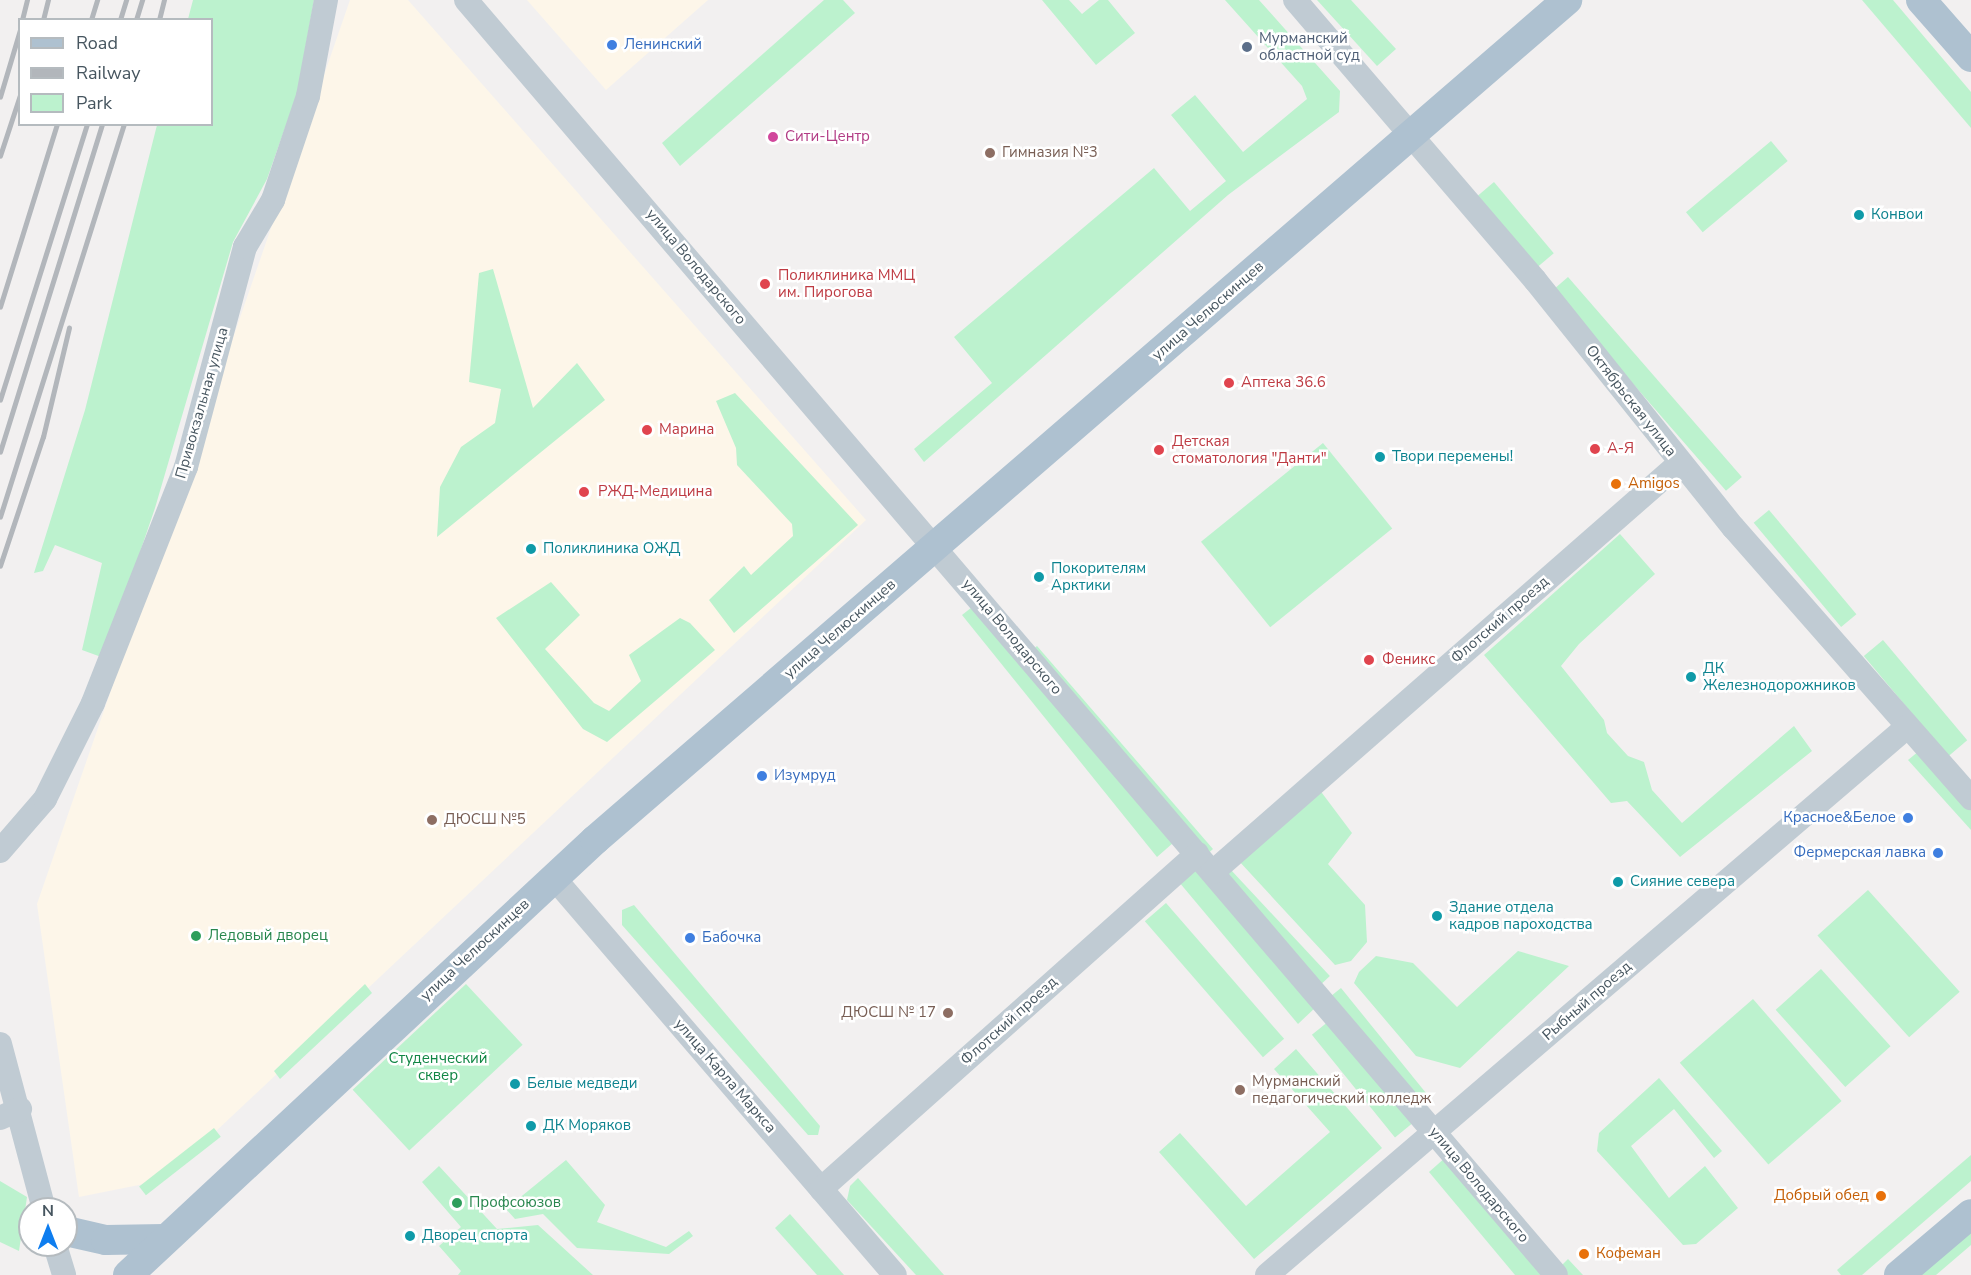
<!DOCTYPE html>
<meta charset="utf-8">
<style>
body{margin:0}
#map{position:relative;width:1971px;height:1275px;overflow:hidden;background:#f2f0f0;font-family:"Nunito Sans",sans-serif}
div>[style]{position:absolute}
.commercial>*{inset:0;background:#fdf6e9}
.green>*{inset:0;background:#bcf2ce;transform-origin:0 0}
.minor>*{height:24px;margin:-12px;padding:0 12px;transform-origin:12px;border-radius:12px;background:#c0cbd3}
.major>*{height:30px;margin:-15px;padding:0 15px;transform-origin:15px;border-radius:15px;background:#aec1d0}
.rail>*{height:4.5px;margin:-2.25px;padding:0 2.25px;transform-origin:2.25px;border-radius:2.25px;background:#b2b6bb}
.dots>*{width:16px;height:16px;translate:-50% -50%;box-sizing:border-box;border:3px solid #fff;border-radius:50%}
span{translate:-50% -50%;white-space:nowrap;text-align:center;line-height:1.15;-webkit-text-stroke:5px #fff;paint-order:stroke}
.service-label{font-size:15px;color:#4e5e75}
.left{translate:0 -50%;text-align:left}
.shop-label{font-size:15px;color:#366cbe}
.right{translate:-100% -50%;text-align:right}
.hotel-label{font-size:15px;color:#b23c85}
.education-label{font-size:15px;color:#785e54}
.culture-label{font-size:15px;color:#0d838f}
.street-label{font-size:15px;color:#46555f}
.health-label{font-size:15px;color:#be3a42}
.food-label{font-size:15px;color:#c56008}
.leisure-label{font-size:15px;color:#27864d}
.park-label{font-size:15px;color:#118645}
.legend{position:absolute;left:18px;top:18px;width:195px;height:108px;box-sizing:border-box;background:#fff;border:2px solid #b5bbbf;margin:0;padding:8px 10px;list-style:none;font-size:18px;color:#46555f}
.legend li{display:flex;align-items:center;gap:12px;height:30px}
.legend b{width:30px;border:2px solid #b5bbbf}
.north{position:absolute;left:18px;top:1197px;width:60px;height:60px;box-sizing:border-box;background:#fff;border:2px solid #b5bbbf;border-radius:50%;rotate:0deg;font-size:16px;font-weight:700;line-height:24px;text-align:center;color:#46555f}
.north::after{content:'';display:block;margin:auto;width:21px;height:27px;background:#0e7def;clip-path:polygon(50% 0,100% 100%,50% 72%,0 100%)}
</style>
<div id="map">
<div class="commercial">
<div style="clip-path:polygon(350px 0,408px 0,866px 520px,164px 1180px,79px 1197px,37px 904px)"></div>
<div style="clip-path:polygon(527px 0,708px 0,606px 90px)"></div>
</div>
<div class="green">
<div style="clip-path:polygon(193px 0,314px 0,297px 94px,267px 179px,233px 242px,155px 508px,104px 658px,82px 650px,102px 563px,55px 545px,43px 571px,34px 573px,85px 410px,157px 125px,212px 124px,212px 20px,188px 19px)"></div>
<div style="clip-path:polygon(824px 0,843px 0,855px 13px,680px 166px,662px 143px)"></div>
<div style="clip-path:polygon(1042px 0,1069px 0,1082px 14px,1099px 0,1108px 0,1135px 33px,1096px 65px)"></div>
<div style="clip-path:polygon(1225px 0,1259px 0,1340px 91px,1339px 112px,1228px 195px,924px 462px,914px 449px,992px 383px,954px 337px,1154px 168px,1190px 211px,1226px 181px,1171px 115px,1195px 95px,1243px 152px,1307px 99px,1302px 86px)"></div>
<div style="clip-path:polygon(1317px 0,1351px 0,1396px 49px,1377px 66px)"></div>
<div style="clip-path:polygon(1862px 0,1893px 0,1971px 92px,1971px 128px)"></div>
<div style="left:1771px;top:141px;width:26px;height:111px;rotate:50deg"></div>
<div style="left:1494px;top:182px;width:93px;height:22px;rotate:50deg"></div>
<div style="clip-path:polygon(493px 269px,533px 408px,577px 363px,605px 400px,437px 537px,440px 487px,461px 447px,495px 423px,501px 389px,469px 382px,479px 273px)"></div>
<div style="left:1568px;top:277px;width:265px;height:21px;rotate:49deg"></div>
<div style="clip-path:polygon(735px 393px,858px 525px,734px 633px,709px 600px,744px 566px,751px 575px,793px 536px,792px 524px,737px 465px,736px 448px,716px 401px)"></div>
<div style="left:1323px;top:443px;width:110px;height:157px;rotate:51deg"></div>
<div style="left:1769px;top:510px;width:136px;height:20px;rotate:50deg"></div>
<div style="clip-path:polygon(1620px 534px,1655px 574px,1579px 644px,1561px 666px,1604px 720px,1607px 733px,1628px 756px,1644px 762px,1652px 790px,1682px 823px,1794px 726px,1812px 751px,1680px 857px,1627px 801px,1611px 803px,1484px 655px)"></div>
<div style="clip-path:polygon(551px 582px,580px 615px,545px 649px,594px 703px,609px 711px,641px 681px,629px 655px,680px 618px,690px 623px,715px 650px,607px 742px,583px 729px,496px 618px)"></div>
<div style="clip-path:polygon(976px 604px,1173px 843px,1157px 857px,962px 615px)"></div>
<div style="left:1883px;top:640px;width:131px;height:25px;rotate:50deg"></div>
<div style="clip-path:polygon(1037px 646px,1213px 849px,1204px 857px,1031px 651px)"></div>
<div style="clip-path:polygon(1919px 751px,1971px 810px,1971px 830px,1908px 760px)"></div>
<div style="clip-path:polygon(1319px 789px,1352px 833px,1328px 864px,1365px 905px,1367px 942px,1351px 961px,1335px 965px,1238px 860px)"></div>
<div style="clip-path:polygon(1195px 869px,1317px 1006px,1298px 1024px,1179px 882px)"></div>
<div style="left:1231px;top:870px;width:145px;height:15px;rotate:47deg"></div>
<div style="left:1868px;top:890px;width:137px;height:68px;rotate:48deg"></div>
<div style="left:1166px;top:903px;width:180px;height:28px;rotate:49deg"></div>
<div style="clip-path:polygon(634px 905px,820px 1126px,818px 1135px,808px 1135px,622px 925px,622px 910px)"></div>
<div style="clip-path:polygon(1518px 951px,1569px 966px,1460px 1068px,1416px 1056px,1354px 983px,1359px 972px,1376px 956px,1413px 963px,1457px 1007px)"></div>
<div style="left:1821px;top:969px;width:104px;height:61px;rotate:48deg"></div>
<div style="clip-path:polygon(365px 984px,372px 993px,280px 1079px,274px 1071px)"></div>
<div style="left:466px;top:984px;width:83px;height:155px;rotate:47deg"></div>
<div style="left:1341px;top:988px;width:136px;height:16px;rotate:51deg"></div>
<div style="left:1753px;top:999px;width:135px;height:97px;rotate:49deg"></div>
<div style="left:1329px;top:1021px;width:132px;height:22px;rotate:51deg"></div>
<div style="clip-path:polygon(1296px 1049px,1382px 1148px,1254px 1259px,1159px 1152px,1180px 1133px,1246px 1206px,1330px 1132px,1274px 1069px)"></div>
<div style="clip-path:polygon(1659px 1078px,1722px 1151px,1714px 1158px,1674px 1109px,1631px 1146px,1669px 1198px,1705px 1166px,1738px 1208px,1696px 1244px,1683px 1245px,1597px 1151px,1599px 1133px)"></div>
<div style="left:214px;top:1128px;width:11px;height:95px;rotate:52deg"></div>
<div style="clip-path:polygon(1971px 1155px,1971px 1181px,1862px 1275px,1841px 1275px,1837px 1270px)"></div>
<div style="clip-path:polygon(1446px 1157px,1545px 1275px,1515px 1275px,1429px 1172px)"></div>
<div style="clip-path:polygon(566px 1160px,605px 1205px,597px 1222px,666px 1247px,689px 1231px,693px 1236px,669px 1254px,577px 1248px,543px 1214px,515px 1219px,506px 1209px)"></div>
<div style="clip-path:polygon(439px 1166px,497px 1229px,538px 1225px,593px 1275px,458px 1275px,461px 1271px,439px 1246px,461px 1227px,422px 1182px)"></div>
<div style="clip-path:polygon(858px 1178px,944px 1275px,916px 1275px,847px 1200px,850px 1186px)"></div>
<div style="clip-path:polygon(0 1181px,27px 1197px,19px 1251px,0 1242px)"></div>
<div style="clip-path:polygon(790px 1214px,844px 1275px,817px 1275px,775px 1228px)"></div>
<div style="clip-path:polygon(1971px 1228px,1971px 1245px,1936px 1275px,1916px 1275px)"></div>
<div style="clip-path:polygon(1568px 1259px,1583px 1275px,1566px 1275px,1559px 1268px)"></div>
</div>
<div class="minor">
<div style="left:466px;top:0;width:1677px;rotate:49.47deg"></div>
<div style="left:1295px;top:0;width:369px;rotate:49.4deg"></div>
<div style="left:1535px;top:280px;width:317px;rotate:51.3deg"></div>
<div style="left:1733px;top:527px;width:361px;rotate:48.7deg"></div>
<div style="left:0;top:851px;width:69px;rotate:-49.1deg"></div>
<div style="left:45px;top:799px;width:107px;rotate:-63.4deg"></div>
<div style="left:93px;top:703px;width:254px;rotate:-68.5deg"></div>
<div style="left:186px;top:467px;width:228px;rotate:-75deg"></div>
<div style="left:245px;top:247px;width:55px;rotate:-59.2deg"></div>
<div style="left:273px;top:200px;width:110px;rotate:-71.4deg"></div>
<div style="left:308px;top:96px;width:98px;rotate:-79.4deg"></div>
<div style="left:1213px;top:872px;width:621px;rotate:-41.21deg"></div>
<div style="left:554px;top:878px;width:523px;rotate:49.34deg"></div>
<div style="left:0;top:1044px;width:171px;rotate:75.1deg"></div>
<div style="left:0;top:1118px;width:22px;rotate:-24deg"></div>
<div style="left:821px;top:1189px;width:504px;rotate:-41.7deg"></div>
<div style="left:55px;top:1245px;width:31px;rotate:73deg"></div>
<div style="left:1267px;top:1275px;width:843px;rotate:-40.57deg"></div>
</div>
<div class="major">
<div style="left:1921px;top:0;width:76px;rotate:48.7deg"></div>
<div style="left:66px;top:1231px;width:41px;rotate:12.7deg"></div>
<div style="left:106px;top:1240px;width:58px;rotate:-1deg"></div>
<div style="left:128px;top:1275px;width:638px;rotate:-42.97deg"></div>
<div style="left:595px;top:840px;width:1285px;rotate:-40.83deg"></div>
<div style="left:1899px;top:1275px;width:94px;rotate:-40.3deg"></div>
</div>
<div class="rail">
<div style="left:22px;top:20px;width:21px;rotate:-76deg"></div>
<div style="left:43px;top:20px;width:21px;rotate:-76deg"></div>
<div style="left:91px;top:20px;width:21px;rotate:-73deg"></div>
<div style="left:120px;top:20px;width:21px;rotate:-73deg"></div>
<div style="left:136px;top:20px;width:21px;rotate:-73deg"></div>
<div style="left:159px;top:20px;width:21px;rotate:-76deg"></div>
<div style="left:0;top:97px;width:70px;rotate:-73.4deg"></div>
<div style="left:0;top:156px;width:64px;rotate:-71.8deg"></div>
<div style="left:0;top:307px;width:192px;rotate:-72.7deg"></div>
<div style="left:0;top:400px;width:289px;rotate:-72.5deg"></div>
<div style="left:0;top:452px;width:343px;rotate:-72.7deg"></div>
<div style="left:0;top:517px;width:412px;rotate:-72.5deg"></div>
<div style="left:0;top:566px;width:136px;rotate:-71.6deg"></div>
<div style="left:43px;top:437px;width:112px;rotate:-76.6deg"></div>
</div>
<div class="dots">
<div style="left:612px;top:45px;background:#3f7fe0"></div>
<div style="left:1247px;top:47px;background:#5c6f8a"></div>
<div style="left:773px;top:137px;background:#d1479c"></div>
<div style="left:990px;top:153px;background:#8d6e63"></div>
<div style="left:1859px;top:215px;background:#0f9aa8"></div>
<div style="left:765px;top:284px;background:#e0444e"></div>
<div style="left:1229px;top:383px;background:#e0444e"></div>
<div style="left:647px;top:430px;background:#e0444e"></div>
<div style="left:1595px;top:449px;background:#e0444e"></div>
<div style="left:1159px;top:450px;background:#e0444e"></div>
<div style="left:1380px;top:457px;background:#0f9aa8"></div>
<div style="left:1616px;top:484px;background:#e8710a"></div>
<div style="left:584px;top:492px;background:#e0444e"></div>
<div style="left:531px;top:549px;background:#0f9aa8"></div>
<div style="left:1039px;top:577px;background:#0f9aa8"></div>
<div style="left:1369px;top:660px;background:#e0444e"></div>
<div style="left:1691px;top:677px;background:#0f9aa8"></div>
<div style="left:762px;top:776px;background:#3f7fe0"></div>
<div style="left:1908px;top:818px;background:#3f7fe0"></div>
<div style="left:432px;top:820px;background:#8d6e63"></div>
<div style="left:1938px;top:853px;background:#3f7fe0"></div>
<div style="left:1618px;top:882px;background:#0f9aa8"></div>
<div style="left:1437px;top:916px;background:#0f9aa8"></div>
<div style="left:196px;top:936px;background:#2e9e5b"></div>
<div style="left:690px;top:938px;background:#3f7fe0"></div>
<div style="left:948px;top:1013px;background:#8d6e63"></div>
<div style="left:515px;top:1084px;background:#0f9aa8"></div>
<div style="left:1240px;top:1090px;background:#8d6e63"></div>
<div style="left:531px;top:1126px;background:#0f9aa8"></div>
<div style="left:1881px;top:1196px;background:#e8710a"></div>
<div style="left:457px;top:1203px;background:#2e9e5b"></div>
<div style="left:410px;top:1236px;background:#0f9aa8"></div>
<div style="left:1584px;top:1254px;background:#e8710a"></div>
</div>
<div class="service-label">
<span class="left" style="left:1259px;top:47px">Мурманский<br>областной суд</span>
</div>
<div class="shop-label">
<span class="left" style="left:624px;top:45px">Ленинский</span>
<span class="left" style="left:774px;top:776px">Изумруд</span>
<span class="right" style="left:1896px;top:818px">Красное&amp;Белое</span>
<span class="right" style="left:1926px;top:853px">Фермерская лавка</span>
<span class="left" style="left:702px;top:938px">Бабочка</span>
</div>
<div class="hotel-label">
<span class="left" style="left:785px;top:137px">Сити-Центр</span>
</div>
<div class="education-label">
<span class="left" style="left:1002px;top:153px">Гимназия №3</span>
<span class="left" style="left:444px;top:820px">ДЮСШ №5</span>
<span class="right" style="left:936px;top:1013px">ДЮСШ № 17</span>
<span class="left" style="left:1252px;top:1090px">Мурманский<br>педагогический колледж</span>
</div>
<div class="culture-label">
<span class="left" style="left:1871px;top:215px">Конвои</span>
<span class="left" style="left:1392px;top:457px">Твори перемены!</span>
<span class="left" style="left:543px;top:549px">Поликлиника ОЖД</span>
<span class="left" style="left:1051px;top:577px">Покорителям<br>Арктики</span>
<span class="left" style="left:1703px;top:677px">ДК<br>Железнодорожников</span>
<span class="left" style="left:1630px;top:882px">Сияние севера</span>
<span class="left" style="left:1449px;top:916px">Здание отдела<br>кадров пароходства</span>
<span class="left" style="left:527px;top:1084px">Белые медведи</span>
<span class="left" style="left:543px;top:1126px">ДК Моряков</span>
<span class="left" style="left:422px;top:1236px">Дворец спорта</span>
</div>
<div class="street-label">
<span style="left:696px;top:267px;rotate:50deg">улица Володарского</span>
<span style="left:1208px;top:311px;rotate:-41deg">улица Челюскинцев</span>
<span style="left:1631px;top:401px;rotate:52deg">Октябрьская улица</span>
<span style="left:202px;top:403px;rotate:-74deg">Привокзальная улица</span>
<span style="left:1500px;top:620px;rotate:-41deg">Флотский проезд</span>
<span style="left:840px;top:629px;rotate:-41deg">улица Челюскинцев</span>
<span style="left:1012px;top:637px;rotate:50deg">улица Володарского</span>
<span style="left:475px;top:950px;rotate:-43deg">улица Челюскинцев</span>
<span style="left:1587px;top:1001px;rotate:-41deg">Рыбный проезд</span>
<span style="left:1009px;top:1021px;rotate:-42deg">Флотский проезд</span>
<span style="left:725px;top:1076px;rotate:49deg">улица Карла Маркса</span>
<span style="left:1479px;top:1185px;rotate:50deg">улица Володарского</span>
</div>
<div class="health-label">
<span class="left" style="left:778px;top:284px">Поликлиника ММЦ<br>им. Пирогова</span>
<span class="left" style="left:1241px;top:383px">Аптека 36.6</span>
<span class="left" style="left:659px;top:430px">Марина</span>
<span class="left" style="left:1172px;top:450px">Детская<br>стоматология "Данти"</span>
<span class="left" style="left:1607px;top:449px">А-Я</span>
<span class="left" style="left:598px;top:492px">РЖД-Медицина</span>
<span class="left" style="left:1382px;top:660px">Феникс</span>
</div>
<div class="food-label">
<span class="left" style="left:1628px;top:484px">Amigos</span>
<span class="right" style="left:1869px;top:1196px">Добрый обед</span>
<span class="left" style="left:1596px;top:1254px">Кофеман</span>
</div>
<div class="leisure-label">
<span class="left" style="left:208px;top:936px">Ледовый дворец</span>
<span class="left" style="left:469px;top:1203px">Профсоюзов</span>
</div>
<div class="park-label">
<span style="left:438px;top:1067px">Студенческий<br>сквер</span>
</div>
<ul class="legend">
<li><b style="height:8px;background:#aec1d0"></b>Road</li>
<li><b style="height:8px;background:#b2b6bb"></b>Railway</li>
<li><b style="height:16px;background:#bcf2ce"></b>Park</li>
</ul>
<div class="north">N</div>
</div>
